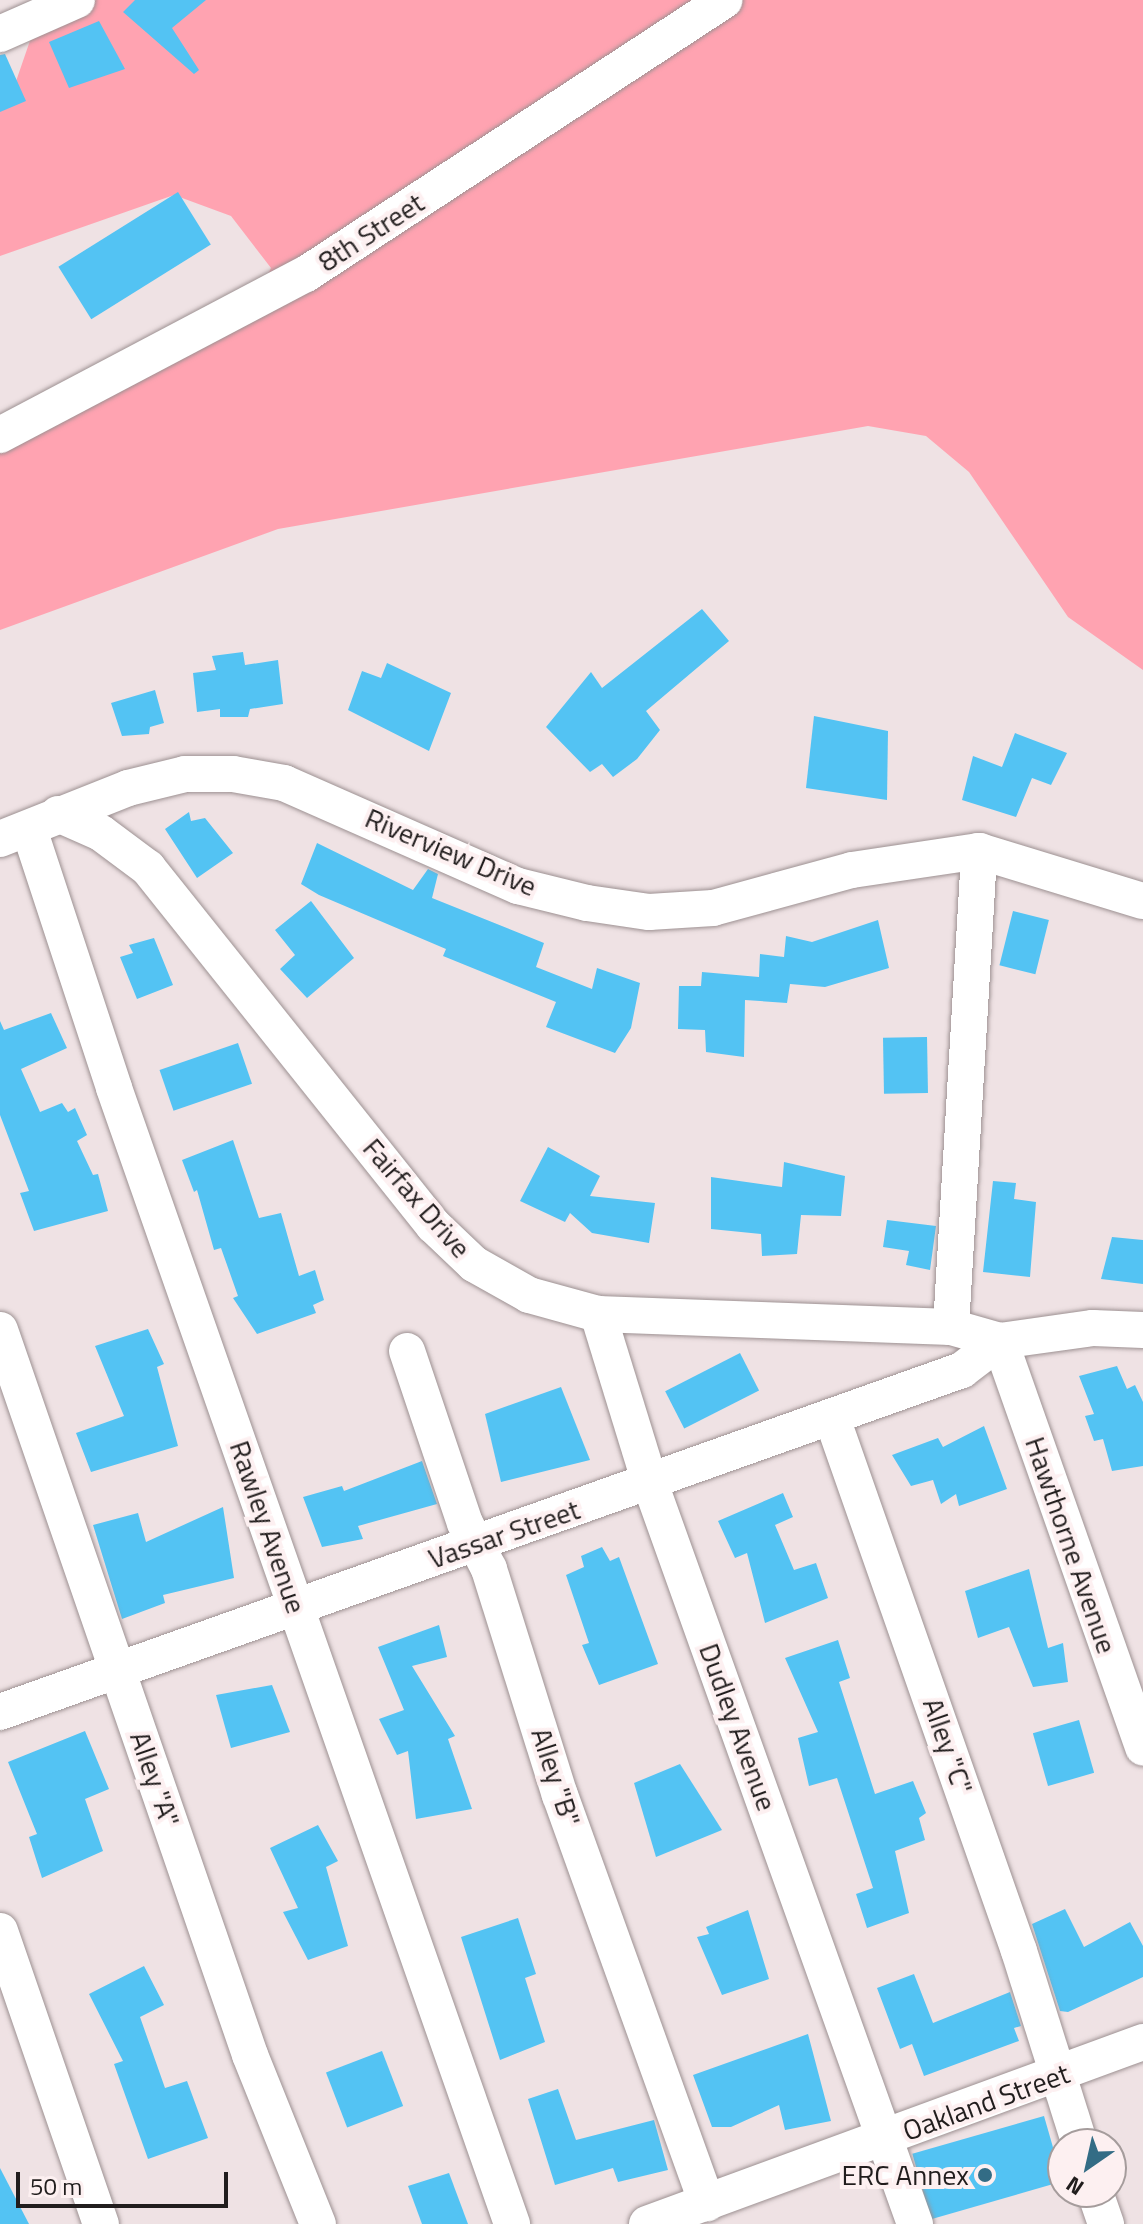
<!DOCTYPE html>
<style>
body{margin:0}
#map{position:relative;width:1143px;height:2224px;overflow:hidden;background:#efe2e4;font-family:"Titillium Web",sans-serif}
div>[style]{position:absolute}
.green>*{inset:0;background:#ffa3b1}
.building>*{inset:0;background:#53c3f3;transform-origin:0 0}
.roads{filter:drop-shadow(0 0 2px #9d9192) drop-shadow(0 0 2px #9d9192)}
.minor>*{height:36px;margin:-18px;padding:0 18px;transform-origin:18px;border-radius:18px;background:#fff}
.dots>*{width:22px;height:22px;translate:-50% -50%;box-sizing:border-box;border:4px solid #fdf0f1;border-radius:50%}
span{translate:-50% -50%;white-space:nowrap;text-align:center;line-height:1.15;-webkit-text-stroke:8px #fdf0f1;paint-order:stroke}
.street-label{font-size:28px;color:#211d1d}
.poi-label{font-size:28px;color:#211d1d}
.right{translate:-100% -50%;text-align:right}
.north{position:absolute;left:1047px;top:2128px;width:80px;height:80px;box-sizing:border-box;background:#fdf0f1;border:2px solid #a59c9c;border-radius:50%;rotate:214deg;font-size:22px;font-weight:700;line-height:32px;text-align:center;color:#211d1d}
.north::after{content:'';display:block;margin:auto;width:28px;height:36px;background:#336c85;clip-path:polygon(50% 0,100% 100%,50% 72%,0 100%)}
.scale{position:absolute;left:16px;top:2172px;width:212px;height:36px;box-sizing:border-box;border:4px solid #211d1d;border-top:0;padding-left:10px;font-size:24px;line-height:28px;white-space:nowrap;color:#211d1d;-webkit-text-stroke:6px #fdf0f1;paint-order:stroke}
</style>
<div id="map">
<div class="green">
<div style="clip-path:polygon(44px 0,1143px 0,1143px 670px,1068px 617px,969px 472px,926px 436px,868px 426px,278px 529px,0 630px,0 453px,243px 324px,271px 268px,231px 216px,174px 195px,0 256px,0 94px,13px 90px)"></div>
</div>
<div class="building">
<div style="clip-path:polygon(135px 0,206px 0,172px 28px,199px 70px,194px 74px,123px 12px)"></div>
<div style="clip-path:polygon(99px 21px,125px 69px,69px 88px,49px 42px)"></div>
<div style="clip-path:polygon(5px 54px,26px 101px,0 112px,0 55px)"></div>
<div style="left:178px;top:192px;width:62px;height:141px;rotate:58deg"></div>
<div style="clip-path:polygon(702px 609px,729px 641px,646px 711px,660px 730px,637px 759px,613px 777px,602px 764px,590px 772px,546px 727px,591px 672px,602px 688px)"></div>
<div style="clip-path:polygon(243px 652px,245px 665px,278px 660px,283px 704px,250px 709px,248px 717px,220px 717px,220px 709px,197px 712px,193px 673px,216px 670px,212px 656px)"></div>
<div style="clip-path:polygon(387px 663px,451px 693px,429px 751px,348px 710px,362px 671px,381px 678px)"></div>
<div style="clip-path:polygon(155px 690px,164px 723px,150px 727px,149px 734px,122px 736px,111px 703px)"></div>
<div style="clip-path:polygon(814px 716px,888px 731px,887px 800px,806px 788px)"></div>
<div style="clip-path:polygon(1015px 733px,1067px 753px,1051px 785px,1032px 778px,1016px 817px,962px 800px,973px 756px,1002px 767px)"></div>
<div style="clip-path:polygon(189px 812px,191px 821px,205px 818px,233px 853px,197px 878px,165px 829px)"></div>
<div style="clip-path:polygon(317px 843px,413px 890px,428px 869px,438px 874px,432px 898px,544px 943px,536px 967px,592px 989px,597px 968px,640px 983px,631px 1028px,615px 1053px,546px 1027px,556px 1002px,443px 956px,446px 949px,319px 895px,301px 884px)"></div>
<div style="clip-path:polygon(311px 901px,354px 958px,307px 998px,280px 969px,295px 955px,275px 930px)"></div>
<div style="left:1013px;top:911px;width:37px;height:56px;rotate:14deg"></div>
<div style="clip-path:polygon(878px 920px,889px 968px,825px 987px,790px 984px,787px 1003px,745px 1000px,744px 1057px,706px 1052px,705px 1030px,678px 1029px,679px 986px,701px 986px,702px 972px,759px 977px,760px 954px,784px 957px,786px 936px,812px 942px)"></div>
<div style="clip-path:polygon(154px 938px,173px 985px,137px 999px,120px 957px,133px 953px,129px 945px)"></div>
<div style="clip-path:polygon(51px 1013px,67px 1048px,21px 1069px,40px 1112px,62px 1103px,68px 1112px,75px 1108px,87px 1135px,77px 1141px,93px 1175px,98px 1174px,108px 1211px,34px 1231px,20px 1193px,29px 1191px,0 1115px,0 1021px,4px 1030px)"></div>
<div style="left:927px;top:1037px;width:56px;height:44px;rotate:89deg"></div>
<div style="left:238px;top:1043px;width:43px;height:83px;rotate:71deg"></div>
<div style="clip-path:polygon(233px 1140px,259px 1218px,281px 1213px,299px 1276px,315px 1270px,324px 1300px,313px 1305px,316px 1313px,257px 1334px,233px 1298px,238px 1296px,221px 1248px,214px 1250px,197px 1190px,194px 1192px,182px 1160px)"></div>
<div style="clip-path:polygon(548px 1147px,600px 1176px,590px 1196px,655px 1203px,649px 1243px,592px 1233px,570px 1213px,565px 1222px,520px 1201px)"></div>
<div style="clip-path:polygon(784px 1162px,845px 1176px,841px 1216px,801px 1215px,797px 1254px,762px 1256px,761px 1234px,711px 1229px,711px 1177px,782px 1187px)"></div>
<div style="clip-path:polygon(993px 1181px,1016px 1183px,1014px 1199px,1036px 1202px,1030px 1277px,983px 1272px)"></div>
<div style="clip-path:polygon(887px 1220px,936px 1226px,930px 1270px,906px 1265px,909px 1251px,883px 1247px)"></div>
<div style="clip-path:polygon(1112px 1237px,1143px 1240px,1143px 1284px,1101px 1279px)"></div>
<div style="clip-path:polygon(148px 1329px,164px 1364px,157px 1367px,178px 1446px,91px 1472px,76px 1433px,124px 1416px,95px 1346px)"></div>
<div style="left:740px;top:1353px;width:42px;height:84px;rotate:63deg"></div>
<div style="clip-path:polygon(1117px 1366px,1127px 1389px,1135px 1385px,1143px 1402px,1143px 1466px,1112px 1471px,1103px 1439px,1094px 1441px,1085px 1416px,1094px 1414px,1079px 1376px)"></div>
<div style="clip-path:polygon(561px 1387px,590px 1460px,501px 1482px,485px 1414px)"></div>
<div style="clip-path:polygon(984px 1426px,1007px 1489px,959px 1506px,956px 1494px,941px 1504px,933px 1480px,911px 1486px,892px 1455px,938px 1438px,943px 1447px)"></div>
<div style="clip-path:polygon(422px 1461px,437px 1504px,358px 1526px,363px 1539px,322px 1547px,303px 1497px,342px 1486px,344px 1491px)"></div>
<div style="clip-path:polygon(783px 1493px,793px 1517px,775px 1525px,794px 1570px,816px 1563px,828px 1598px,765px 1623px,747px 1553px,735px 1558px,718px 1521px)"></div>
<div style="clip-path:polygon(223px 1507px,234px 1578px,163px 1595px,165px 1603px,122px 1619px,93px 1525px,138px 1513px,146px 1542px)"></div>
<div style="clip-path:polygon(602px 1547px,610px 1561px,619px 1557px,658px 1664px,599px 1685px,582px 1645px,589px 1643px,566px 1575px,584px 1567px,581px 1556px)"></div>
<div style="clip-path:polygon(1029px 1569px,1048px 1648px,1063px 1643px,1068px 1682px,1033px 1687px,1009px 1627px,978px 1638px,965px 1591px)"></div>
<div style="clip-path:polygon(439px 1625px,447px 1657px,412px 1666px,455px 1736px,448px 1739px,472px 1809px,416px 1819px,408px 1751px,397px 1755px,379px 1719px,404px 1710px,378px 1647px)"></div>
<div style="clip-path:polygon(838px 1640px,850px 1678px,839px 1682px,875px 1794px,913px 1781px,926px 1813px,919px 1818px,925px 1840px,895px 1851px,909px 1913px,867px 1928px,856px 1894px,873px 1888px,837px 1778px,809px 1786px,798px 1738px,818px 1732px,785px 1658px)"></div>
<div style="clip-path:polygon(272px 1685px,290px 1732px,231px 1748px,216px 1695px)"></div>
<div style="left:1079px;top:1720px;width:55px;height:48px;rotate:74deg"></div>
<div style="clip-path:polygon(85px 1731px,109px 1789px,85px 1799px,103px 1851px,42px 1878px,29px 1837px,37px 1834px,8px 1762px)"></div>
<div style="clip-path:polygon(680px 1764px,722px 1830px,656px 1857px,634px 1783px)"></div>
<div style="clip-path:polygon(318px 1825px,338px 1861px,326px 1867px,348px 1946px,308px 1960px,283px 1912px,298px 1908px,270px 1848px)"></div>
<div style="clip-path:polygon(1065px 1909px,1084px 1947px,1130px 1922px,1143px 1946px,1143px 1977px,1068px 2012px,1060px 2011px,1032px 1924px)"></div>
<div style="clip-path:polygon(748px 1910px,769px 1979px,722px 1995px,697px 1937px,709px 1934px,706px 1927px)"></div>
<div style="clip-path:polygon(518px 1918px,536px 1974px,525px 1978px,545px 2042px,500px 2060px,461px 1937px)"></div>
<div style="clip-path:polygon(144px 1966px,164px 2005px,140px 2017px,165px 2088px,187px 2081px,208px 2138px,148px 2159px,114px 2064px,123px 2061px,89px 1994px)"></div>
<div style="clip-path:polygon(914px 1974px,933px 2023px,1010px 1992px,1021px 2026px,1014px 2028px,1019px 2041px,924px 2076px,912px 2044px,900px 2049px,877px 1988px)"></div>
<div style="clip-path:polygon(808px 2034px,831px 2121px,785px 2130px,779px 2105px,731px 2127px,712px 2127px,693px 2075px)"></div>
<div style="left:382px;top:2051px;width:59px;height:60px;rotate:69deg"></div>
<div style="clip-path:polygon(558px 2089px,576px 2140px,654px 2120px,668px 2170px,618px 2182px,613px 2168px,555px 2185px,528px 2099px)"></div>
<div style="left:1044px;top:2116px;width:68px;height:137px;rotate:74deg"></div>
<div style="clip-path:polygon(0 2168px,29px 2224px,0 2224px)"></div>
<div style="clip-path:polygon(449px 2173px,468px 2224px,422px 2224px,408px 2186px)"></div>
</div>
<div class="roads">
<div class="minor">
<div style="left:0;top:34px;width:84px;rotate:-23.8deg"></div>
<div style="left:0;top:435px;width:346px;rotate:-27.8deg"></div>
<div style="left:306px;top:274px;width:500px;rotate:-33.2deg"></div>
<div style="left:58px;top:814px;width:47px;rotate:23.8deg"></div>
<div style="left:101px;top:833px;width:59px;rotate:36.7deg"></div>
<div style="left:148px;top:868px;width:457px;rotate:51.4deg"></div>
<div style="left:433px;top:1225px;width:57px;rotate:43.6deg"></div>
<div style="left:474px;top:1264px;width:63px;rotate:29.4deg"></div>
<div style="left:529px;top:1295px;width:72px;rotate:15.4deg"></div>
<div style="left:598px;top:1314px;width:353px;rotate:2.1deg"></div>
<div style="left:951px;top:1327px;width:51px;rotate:15.9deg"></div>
<div style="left:1000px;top:1341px;width:94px;rotate:-8deg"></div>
<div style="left:1093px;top:1328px;width:50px;rotate:2.3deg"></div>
<div style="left:29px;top:829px;width:273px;rotate:71.8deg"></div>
<div style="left:114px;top:1088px;width:1204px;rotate:70.69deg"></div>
<div style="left:0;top:839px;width:138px;rotate:-21.7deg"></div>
<div style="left:128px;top:788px;width:59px;rotate:-13.8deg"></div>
<div style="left:185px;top:774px;width:48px"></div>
<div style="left:233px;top:774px;width:52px;rotate:10deg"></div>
<div style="left:284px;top:783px;width:256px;rotate:23.8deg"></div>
<div style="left:518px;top:886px;width:71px;rotate:13.8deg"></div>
<div style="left:587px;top:903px;width:63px;rotate:8.3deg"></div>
<div style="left:649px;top:912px;width:64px;rotate:-3.6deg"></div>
<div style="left:713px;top:908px;width:144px;rotate:-15.3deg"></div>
<div style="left:852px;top:870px;width:128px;rotate:-8.5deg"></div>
<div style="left:979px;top:851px;width:171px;rotate:17deg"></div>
<div style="left:598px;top:1314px;width:177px;rotate:72.9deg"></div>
<div style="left:650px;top:1483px;width:787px;rotate:70.32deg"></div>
<div style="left:951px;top:1327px;width:477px;rotate:-86.6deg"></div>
<div style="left:0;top:1330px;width:767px;rotate:70.97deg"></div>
<div style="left:250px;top:2055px;width:182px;rotate:68.1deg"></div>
<div style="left:407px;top:1351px;width:182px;rotate:71.4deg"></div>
<div style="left:465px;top:1523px;width:52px;rotate:62.4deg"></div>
<div style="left:489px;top:1569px;width:237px;rotate:72.6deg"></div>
<div style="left:560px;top:1795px;width:434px;rotate:70.2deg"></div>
<div style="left:832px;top:1418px;width:565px;rotate:70.67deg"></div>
<div style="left:1019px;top:1951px;width:202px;rotate:72.5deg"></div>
<div style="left:0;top:1712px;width:1021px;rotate:-19.57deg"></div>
<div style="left:962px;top:1370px;width:48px;rotate:-37.3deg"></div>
<div style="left:1000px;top:1341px;width:431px;rotate:70.6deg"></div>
<div style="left:0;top:1931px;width:310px;rotate:71deg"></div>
<div style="left:1095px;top:2192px;width:34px;rotate:71deg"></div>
<div style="left:647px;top:2224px;width:528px;rotate:-20.15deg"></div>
</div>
</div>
<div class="dots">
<div style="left:985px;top:2175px;background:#336c85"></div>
</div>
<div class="street-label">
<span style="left:371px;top:232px;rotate:-33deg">8th Street</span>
<span style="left:451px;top:852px;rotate:23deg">Riverview Drive</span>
<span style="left:417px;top:1198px;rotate:49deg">Fairfax Drive</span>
<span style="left:268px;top:1527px;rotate:71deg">Rawley Avenue</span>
<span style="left:504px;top:1534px;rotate:-19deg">Vassar Street</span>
<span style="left:1071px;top:1545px;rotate:71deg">Hawthorne Avenue</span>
<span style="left:738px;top:1727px;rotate:70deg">Dudley Avenue</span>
<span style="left:948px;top:1746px;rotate:71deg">Alley "C"</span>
<span style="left:556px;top:1777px;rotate:72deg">Alley "B"</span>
<span style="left:155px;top:1779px;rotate:71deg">Alley "A"</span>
<span style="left:986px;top:2102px;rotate:-20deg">Oakland Street</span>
</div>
<div class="poi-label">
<span class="right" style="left:969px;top:2175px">ERC Annex</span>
</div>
<div class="north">N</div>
<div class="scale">50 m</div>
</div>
